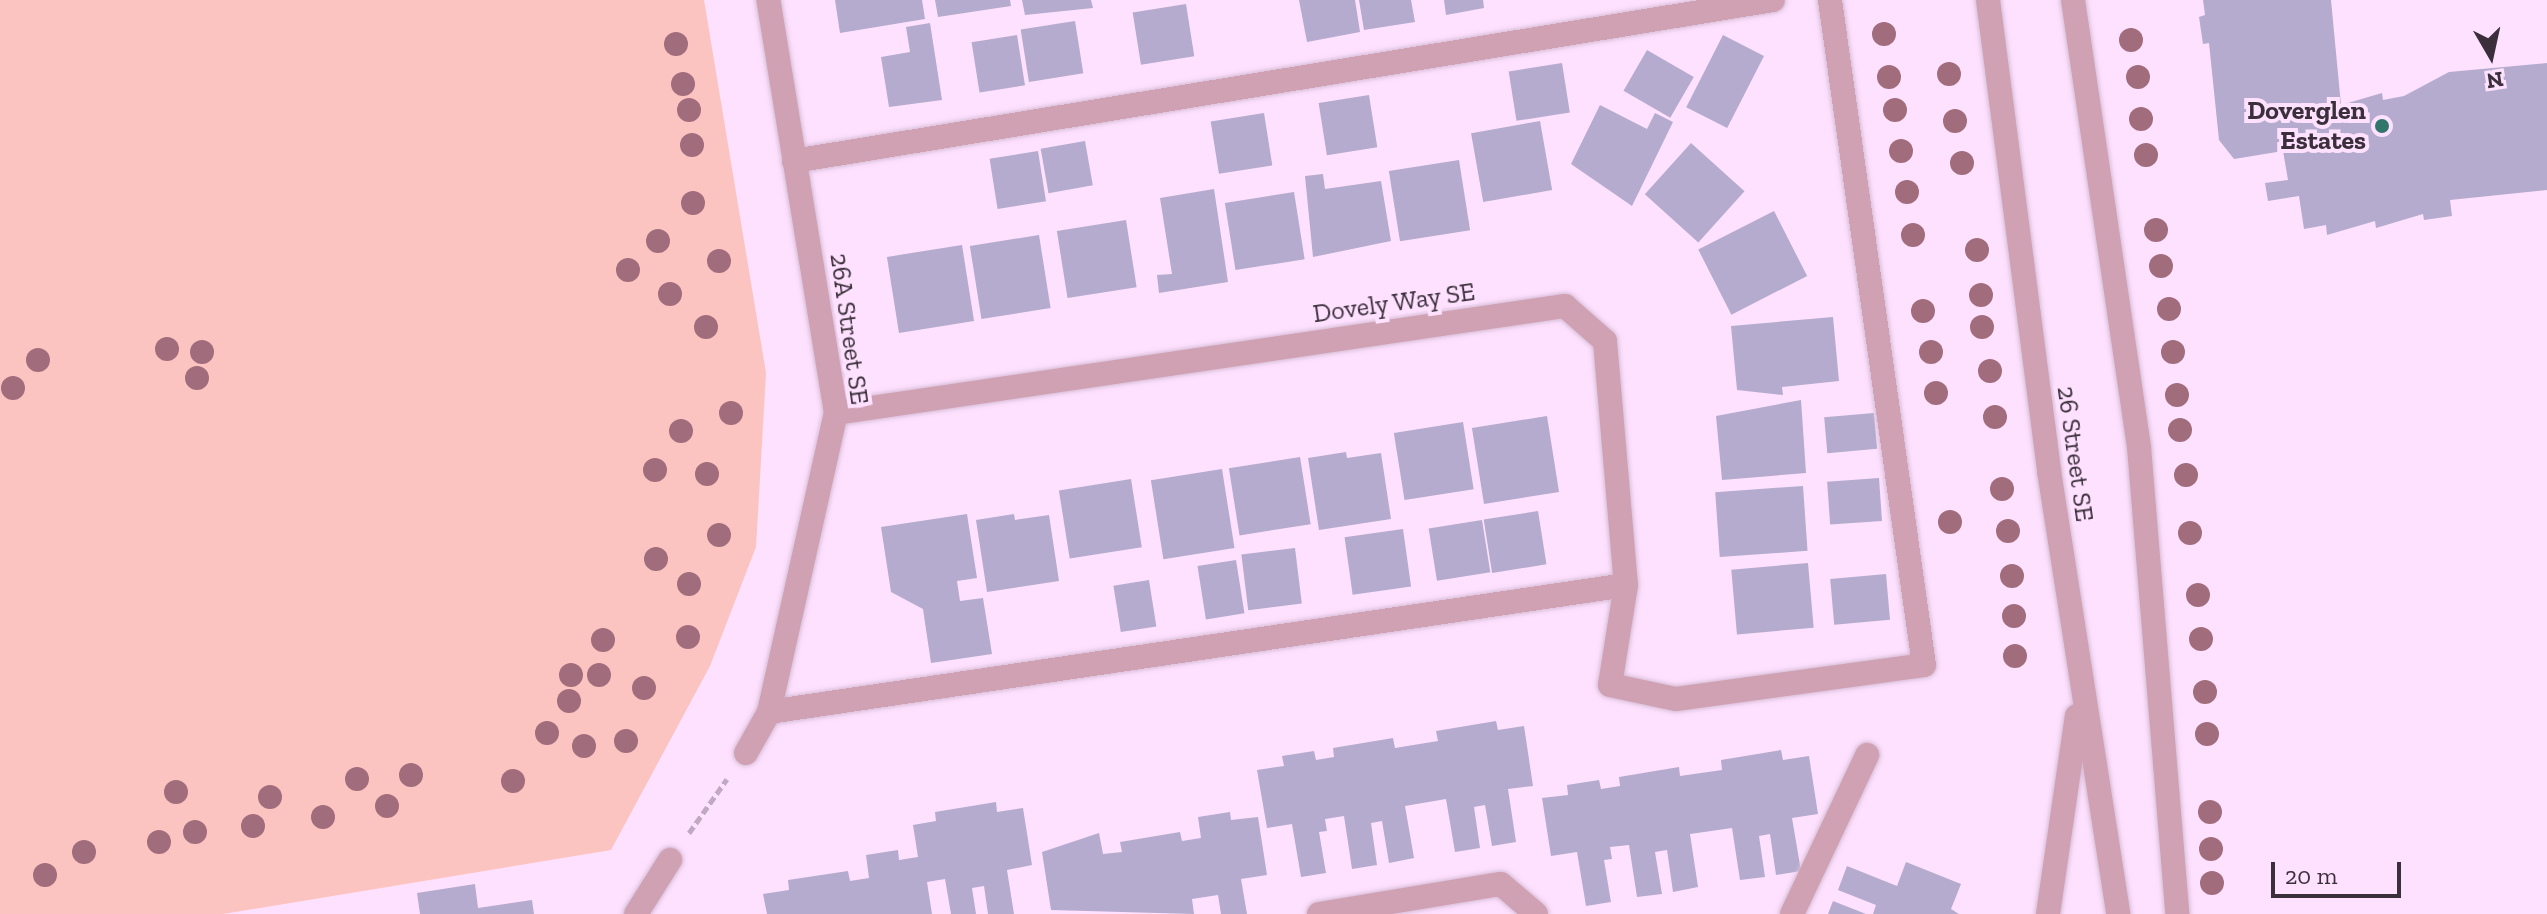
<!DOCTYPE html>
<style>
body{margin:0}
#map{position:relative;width:2547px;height:914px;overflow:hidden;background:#fee1fe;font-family:"Zilla Slab",serif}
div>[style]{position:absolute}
.green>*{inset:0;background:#fbc4c0}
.building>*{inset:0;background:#b4abce;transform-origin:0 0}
.path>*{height:5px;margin-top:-2.5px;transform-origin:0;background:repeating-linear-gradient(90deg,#c1aac1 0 8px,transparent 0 12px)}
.roads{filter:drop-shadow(0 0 2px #d7bdd7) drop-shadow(0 0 2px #d7bdd7)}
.minor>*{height:24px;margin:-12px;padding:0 12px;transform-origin:12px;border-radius:12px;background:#d0a1b3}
.trees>*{width:24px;height:24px;margin:-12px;border-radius:50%;background:#a16c7c}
.dots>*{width:22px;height:22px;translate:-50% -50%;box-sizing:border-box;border:4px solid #fee1fe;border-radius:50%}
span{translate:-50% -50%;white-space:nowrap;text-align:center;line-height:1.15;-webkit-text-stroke:8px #fee1fe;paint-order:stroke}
.poi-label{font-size:26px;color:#3a2f3a;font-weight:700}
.right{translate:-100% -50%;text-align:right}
.street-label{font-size:26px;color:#3a2f3a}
.north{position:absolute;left:2451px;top:16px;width:80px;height:80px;-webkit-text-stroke:6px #fee1fe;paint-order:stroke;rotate:171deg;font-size:22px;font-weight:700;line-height:32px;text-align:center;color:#3a2f3a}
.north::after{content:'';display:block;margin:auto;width:28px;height:36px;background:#3a2f3a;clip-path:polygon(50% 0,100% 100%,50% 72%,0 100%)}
.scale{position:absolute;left:2271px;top:862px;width:130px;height:36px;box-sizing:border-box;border:4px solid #3a2f3a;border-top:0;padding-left:10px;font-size:24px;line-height:28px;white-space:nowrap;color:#3a2f3a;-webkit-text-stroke:6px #fee1fe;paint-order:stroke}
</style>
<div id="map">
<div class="green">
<div style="clip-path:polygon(0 0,704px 0,766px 373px,756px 547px,710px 666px,611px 850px,223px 914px,0 914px)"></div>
</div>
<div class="building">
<div style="clip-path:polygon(835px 0,922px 0,925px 19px,840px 33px)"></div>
<div style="clip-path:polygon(935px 0,1010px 0,1011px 6px,938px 17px)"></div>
<div style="clip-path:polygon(1022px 0,1091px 0,1093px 8px,1025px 15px)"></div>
<div style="clip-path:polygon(1299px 0,1355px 0,1360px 32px,1307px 42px)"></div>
<div style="clip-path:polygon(1359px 0,1411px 0,1415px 22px,1364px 30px)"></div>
<div style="clip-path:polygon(1444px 0,1483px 0,1484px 8px,1446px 15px)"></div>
<div style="clip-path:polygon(2203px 0,2331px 0,2341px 105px,2382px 93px,2383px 100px,2404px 96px,2449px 72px,2547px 63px,2547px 190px,2450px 200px,2452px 216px,2424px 220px,2423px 214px,2376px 228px,2375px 221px,2327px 235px,2326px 225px,2304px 229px,2299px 196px,2268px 201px,2265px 183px,2288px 180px,2283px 151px,2234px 159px,2219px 140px,2209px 43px,2203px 44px,2199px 17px,2205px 15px)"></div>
<div style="left:1186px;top:4px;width:53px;height:54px;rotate:81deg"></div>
<div style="left:1075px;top:21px;width:53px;height:55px;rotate:81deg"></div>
<div style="clip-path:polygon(930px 23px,942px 100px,889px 107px,881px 57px,910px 52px,906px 27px)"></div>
<div style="left:1017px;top:35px;width:51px;height:46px;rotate:81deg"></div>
<div style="left:1723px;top:35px;width:46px;height:81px;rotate:27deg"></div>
<div style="left:1647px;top:50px;width:54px;height:47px;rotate:30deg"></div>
<div style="left:1562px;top:63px;width:50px;height:54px;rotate:81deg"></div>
<div style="left:1369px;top:95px;width:53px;height:51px;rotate:81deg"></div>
<div style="clip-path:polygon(1600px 105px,1647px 129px,1655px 113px,1673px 122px,1632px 206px,1571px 164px)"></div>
<div style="left:1264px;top:113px;width:53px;height:54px;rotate:81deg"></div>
<div style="left:1540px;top:121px;width:70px;height:70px;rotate:80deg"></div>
<div style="left:1085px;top:141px;width:45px;height:45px;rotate:80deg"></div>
<div style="left:1691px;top:143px;width:72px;height:69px;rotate:42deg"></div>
<div style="left:1038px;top:151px;width:51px;height:49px;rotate:81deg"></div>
<div style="left:1459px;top:160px;width:71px;height:71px;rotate:81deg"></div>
<div style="clip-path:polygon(1323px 174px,1325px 189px,1381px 181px,1391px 241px,1313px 257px,1305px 176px)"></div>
<div style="clip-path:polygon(1214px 189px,1228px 282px,1159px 293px,1157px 275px,1172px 274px,1160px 198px)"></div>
<div style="left:1294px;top:192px;width:68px;height:70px;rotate:81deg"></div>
<div style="left:1774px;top:211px;width:73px;height:85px;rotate:63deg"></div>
<div style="left:1126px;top:220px;width:68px;height:70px;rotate:81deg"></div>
<div style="left:1039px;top:235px;width:74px;height:70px;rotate:81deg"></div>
<div style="left:962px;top:245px;width:77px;height:76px;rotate:81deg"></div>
<div style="clip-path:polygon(1833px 317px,1839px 381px,1782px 387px,1783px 395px,1737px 390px,1731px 326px)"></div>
<div style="clip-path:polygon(1801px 400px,1806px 473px,1722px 480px,1716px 416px)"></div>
<div style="left:1874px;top:413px;width:36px;height:50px;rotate:85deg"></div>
<div style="left:1547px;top:416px;width:77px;height:76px;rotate:81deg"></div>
<div style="left:1463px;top:422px;width:68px;height:70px;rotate:81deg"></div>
<div style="clip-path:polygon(1346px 452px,1347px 458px,1381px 453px,1391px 519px,1319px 530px,1308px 458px)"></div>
<div style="left:1300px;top:457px;width:68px;height:72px;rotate:81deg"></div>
<div style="left:1222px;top:469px;width:80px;height:72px;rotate:81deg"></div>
<div style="left:1879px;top:478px;width:43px;height:52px;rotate:86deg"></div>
<div style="left:1131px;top:479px;width:69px;height:73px;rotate:81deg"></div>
<div style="left:1803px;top:486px;width:65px;height:88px;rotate:86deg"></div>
<div style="left:1538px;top:511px;width:54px;height:55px;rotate:81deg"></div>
<div style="clip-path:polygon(967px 514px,977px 578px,957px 581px,960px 601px,983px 598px,992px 654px,931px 663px,923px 609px,891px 592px,881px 527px)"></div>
<div style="clip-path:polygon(1014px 514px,1015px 520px,1049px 515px,1059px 581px,987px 592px,976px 520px)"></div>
<div style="left:1482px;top:520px;width:53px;height:54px;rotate:81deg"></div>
<div style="left:1403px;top:529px;width:58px;height:59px;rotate:82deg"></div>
<div style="left:1295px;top:548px;width:56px;height:54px;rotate:83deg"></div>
<div style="left:1236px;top:560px;width:54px;height:39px;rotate:81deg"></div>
<div style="left:1808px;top:563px;width:65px;height:77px;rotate:85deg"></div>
<div style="left:1886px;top:574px;width:46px;height:56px;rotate:85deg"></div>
<div style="left:1149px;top:580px;width:47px;height:36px;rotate:81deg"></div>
<div style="clip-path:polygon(1496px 721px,1498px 730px,1524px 726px,1533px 786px,1508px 789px,1516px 842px,1492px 846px,1485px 805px,1474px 807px,1480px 848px,1455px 852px,1446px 799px,1405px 806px,1414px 858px,1389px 863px,1382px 821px,1371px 823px,1377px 865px,1352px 869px,1344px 816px,1325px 819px,1327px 831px,1319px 832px,1326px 873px,1301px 877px,1292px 824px,1267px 828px,1257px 770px,1284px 766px,1282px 756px,1314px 751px,1316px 760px,1334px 757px,1333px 748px,1393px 738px,1395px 748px,1438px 741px,1436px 731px)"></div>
<div style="clip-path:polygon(1781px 750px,1783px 760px,1809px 756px,1818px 814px,1792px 818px,1801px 871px,1776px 875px,1770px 834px,1759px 836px,1765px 877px,1740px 880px,1732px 828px,1690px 834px,1698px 887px,1673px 892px,1667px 850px,1655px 852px,1662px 894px,1637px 897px,1629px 845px,1610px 847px,1612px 859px,1604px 860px,1611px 902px,1586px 906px,1577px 852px,1551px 856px,1542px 798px,1568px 795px,1567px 785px,1599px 780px,1601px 789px,1620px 786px,1619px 777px,1679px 767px,1680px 776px,1722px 770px,1721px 760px)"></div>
<div style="clip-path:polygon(996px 802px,997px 812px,1023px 808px,1032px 865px,1007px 870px,1014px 914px,988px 914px,984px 886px,972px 888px,976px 914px,951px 914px,945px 879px,927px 882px,932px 914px,767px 914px,763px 894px,789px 890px,788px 880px,848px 871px,850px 881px,869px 878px,866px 855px,898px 850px,899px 860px,918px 857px,913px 825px,936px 821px,935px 812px)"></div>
<div style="clip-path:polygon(1230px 812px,1231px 820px,1258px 817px,1267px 875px,1241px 879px,1247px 914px,1221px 914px,1218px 895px,1192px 899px,1194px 914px,1051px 910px,1042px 852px,1099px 833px,1103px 854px,1122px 852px,1120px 842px,1180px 832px,1182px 841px,1201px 838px,1198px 817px)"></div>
<div style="clip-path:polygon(1906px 862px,1961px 884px,1951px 909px,1959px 914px,1873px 914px,1876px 905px,1838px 890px,1847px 866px,1897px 886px)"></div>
<div style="clip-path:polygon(475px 884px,478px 908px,532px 900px,534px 914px,420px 914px,417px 893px)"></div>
<div style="clip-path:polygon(1833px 901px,1866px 914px,1828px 914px)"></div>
</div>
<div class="path">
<div style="left:689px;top:833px;width:66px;rotate:-54.9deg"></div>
</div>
<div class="roads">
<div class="minor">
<div style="left:1988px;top:0;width:475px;rotate:82.6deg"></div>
<div style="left:2049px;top:471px;width:448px;rotate:81.1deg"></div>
<div style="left:2073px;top:0;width:452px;rotate:81.6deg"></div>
<div style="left:2139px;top:447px;width:469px;rotate:85.3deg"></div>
<div style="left:794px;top:161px;width:992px;rotate:-9.34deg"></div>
<div style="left:836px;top:413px;width:737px;rotate:-8.35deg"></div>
<div style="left:1565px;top:306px;width:53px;rotate:41.2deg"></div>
<div style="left:1605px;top:341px;width:245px;rotate:85.1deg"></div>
<div style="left:1626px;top:585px;width:101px;rotate:99.1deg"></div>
<div style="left:1610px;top:685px;width:67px;rotate:12deg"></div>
<div style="left:1676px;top:699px;width:250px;rotate:-7.8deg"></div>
<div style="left:1924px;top:665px;width:672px;rotate:-98.05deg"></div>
<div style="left:769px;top:712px;width:866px;rotate:-8.43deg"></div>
<div style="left:746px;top:753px;width:47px;rotate:-60.7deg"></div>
<div style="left:769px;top:712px;width:306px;rotate:-77.4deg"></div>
<div style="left:836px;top:413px;width:419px;rotate:-99.3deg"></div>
<div style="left:636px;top:914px;width:64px;rotate:-57.8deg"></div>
<div style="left:1319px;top:914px;width:184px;rotate:-9.4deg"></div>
<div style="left:1501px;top:884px;width:46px;rotate:40.6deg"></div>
<div style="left:1792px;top:914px;width:176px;rotate:-64.7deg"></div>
<div style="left:2048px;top:914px;width:200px;rotate:-81.7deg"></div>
</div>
</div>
<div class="trees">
<div style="left:1884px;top:34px"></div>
<div style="left:2131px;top:40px"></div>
<div style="left:676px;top:44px"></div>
<div style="left:1949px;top:74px"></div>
<div style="left:1889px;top:77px"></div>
<div style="left:2138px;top:77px"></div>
<div style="left:683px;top:84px"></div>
<div style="left:689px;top:110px"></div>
<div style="left:1895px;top:110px"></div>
<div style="left:2141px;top:119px"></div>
<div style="left:1955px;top:121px"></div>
<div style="left:692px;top:145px"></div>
<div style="left:1901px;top:151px"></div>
<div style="left:2146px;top:155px"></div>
<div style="left:1962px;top:163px"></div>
<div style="left:1907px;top:192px"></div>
<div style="left:693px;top:203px"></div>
<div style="left:2156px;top:230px"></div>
<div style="left:1913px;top:235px"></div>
<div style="left:658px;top:241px"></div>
<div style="left:1977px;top:250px"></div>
<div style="left:719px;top:261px"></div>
<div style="left:2161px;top:266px"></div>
<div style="left:628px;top:270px"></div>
<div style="left:670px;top:294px"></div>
<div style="left:1981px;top:295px"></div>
<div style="left:2169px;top:309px"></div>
<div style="left:1923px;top:311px"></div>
<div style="left:706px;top:327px"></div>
<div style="left:1982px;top:327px"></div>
<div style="left:167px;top:349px"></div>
<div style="left:202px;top:352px"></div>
<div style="left:1931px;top:352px"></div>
<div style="left:2173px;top:352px"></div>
<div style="left:38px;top:360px"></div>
<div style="left:1990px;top:371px"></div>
<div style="left:197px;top:378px"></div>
<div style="left:13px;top:388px"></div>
<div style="left:1936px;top:393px"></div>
<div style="left:2177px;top:395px"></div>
<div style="left:731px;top:413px"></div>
<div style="left:1995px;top:417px"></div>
<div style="left:2180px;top:430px"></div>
<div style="left:681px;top:431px"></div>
<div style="left:655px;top:470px"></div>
<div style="left:707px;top:474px"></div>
<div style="left:2186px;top:475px"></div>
<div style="left:2002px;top:489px"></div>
<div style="left:1950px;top:522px"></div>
<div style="left:2008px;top:531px"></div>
<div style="left:2190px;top:533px"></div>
<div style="left:719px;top:535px"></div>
<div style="left:656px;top:559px"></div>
<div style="left:2012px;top:576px"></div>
<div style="left:689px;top:584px"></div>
<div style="left:2198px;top:595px"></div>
<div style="left:2014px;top:616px"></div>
<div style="left:688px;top:637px"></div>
<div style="left:2201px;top:639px"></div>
<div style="left:603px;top:640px"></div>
<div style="left:2015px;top:656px"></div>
<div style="left:571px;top:675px"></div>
<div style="left:599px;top:675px"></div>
<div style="left:644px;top:688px"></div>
<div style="left:2205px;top:692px"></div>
<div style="left:569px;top:701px"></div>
<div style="left:547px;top:733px"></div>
<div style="left:2207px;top:734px"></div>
<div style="left:626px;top:741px"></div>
<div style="left:584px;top:746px"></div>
<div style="left:411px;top:775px"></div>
<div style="left:357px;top:779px"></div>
<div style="left:513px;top:781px"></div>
<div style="left:176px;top:792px"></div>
<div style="left:270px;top:797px"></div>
<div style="left:387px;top:806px"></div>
<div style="left:2210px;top:812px"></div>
<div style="left:323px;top:817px"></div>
<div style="left:253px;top:826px"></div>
<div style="left:195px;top:832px"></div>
<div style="left:159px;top:842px"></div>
<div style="left:2211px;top:849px"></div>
<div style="left:84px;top:852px"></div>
<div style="left:45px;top:875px"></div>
<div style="left:2212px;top:883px"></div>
</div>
<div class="dots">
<div style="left:2382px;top:126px;background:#30766b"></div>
</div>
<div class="poi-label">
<span class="right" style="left:2366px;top:126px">Doverglen<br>Estates</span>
</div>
<div class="street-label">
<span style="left:1394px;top:303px;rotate:-8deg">Dovely Way SE</span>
<span style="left:849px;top:329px;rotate:82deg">26A Street SE</span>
<span style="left:2075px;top:454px;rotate:82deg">26 Street SE</span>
</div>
<div class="north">N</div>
<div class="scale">20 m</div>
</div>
